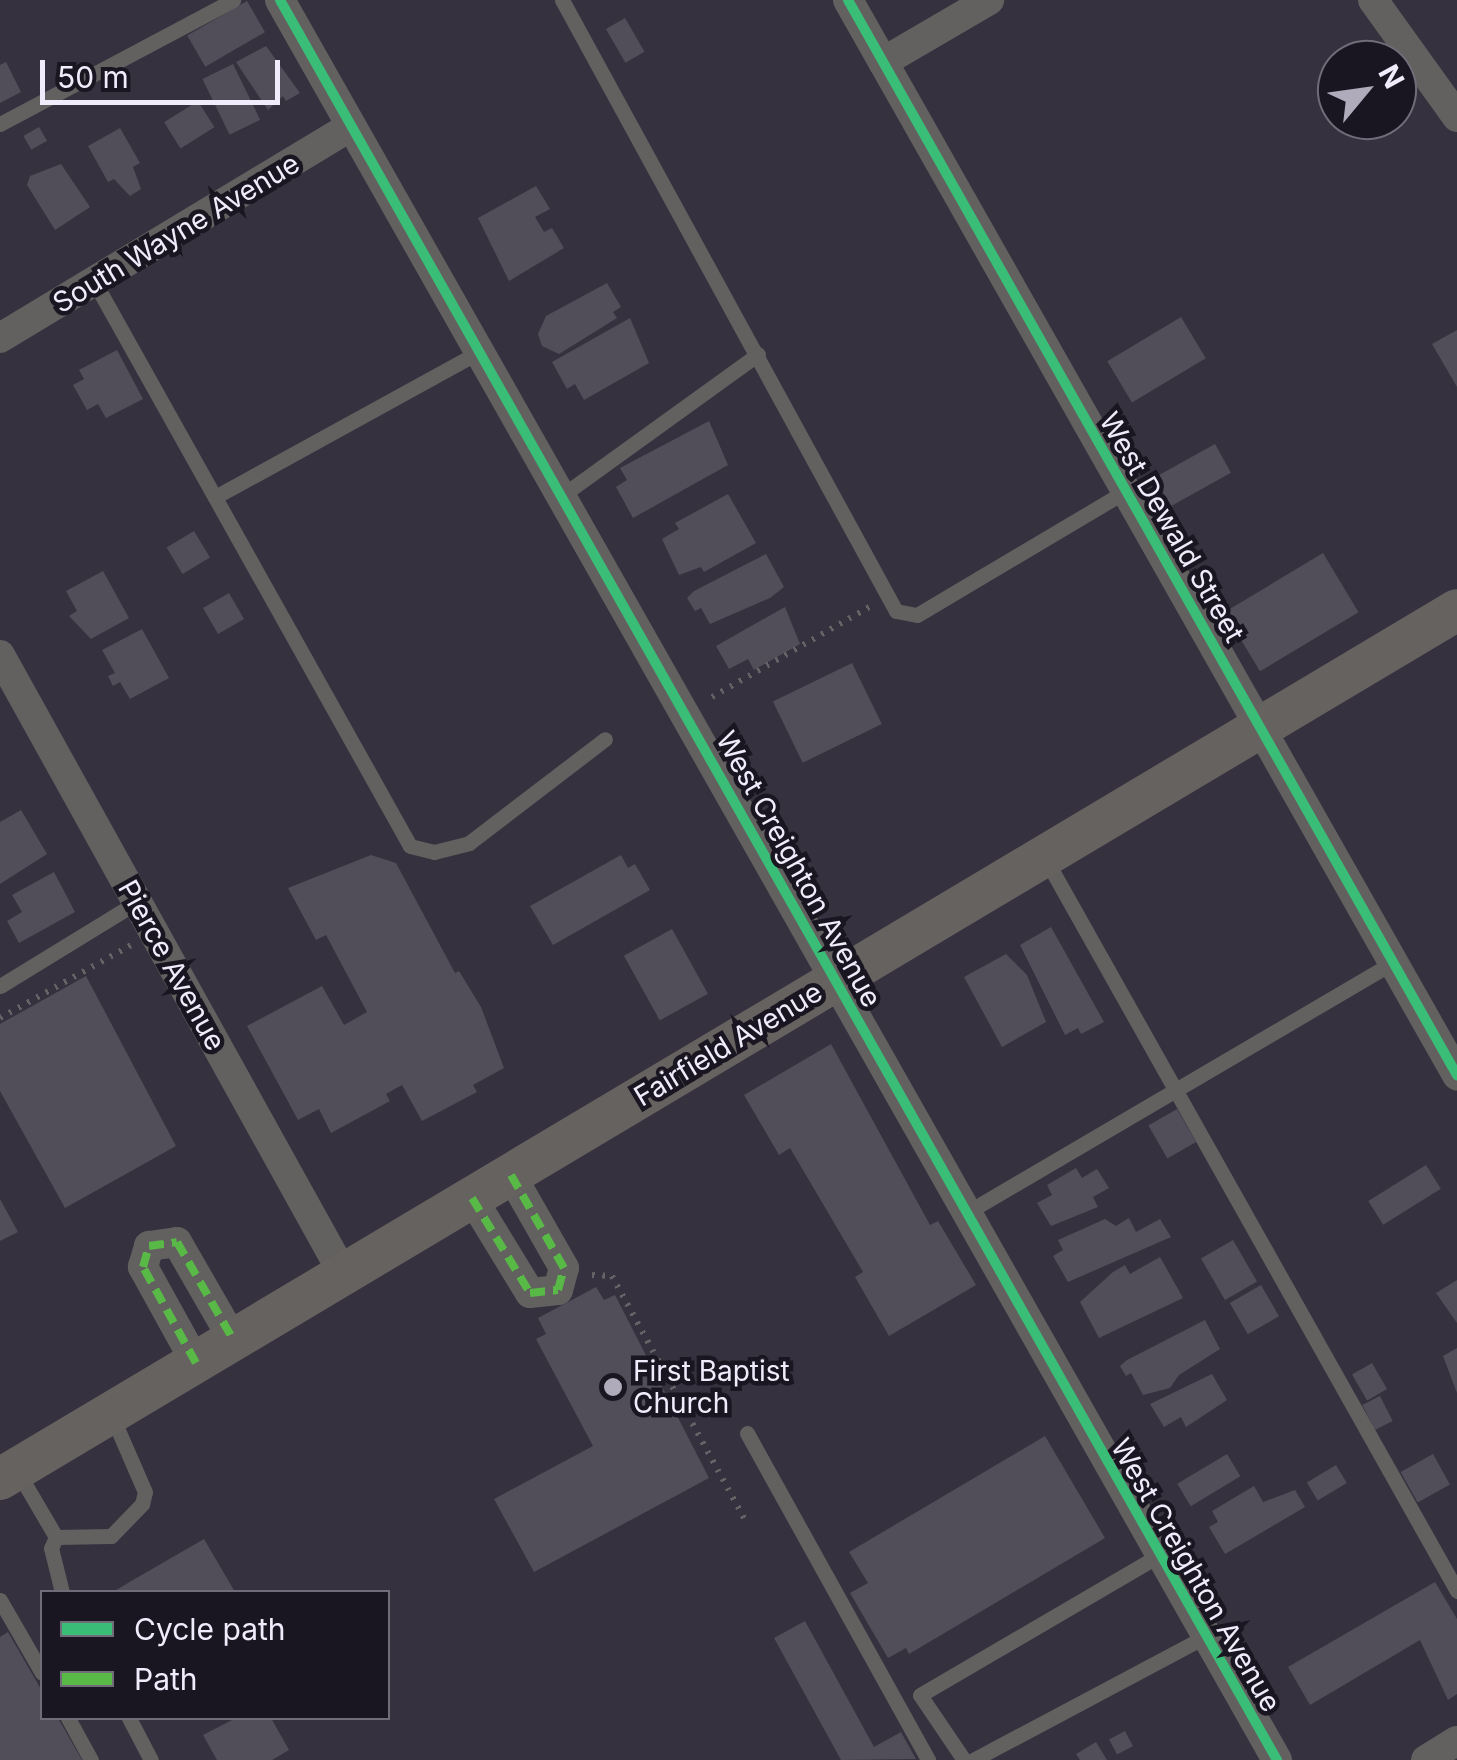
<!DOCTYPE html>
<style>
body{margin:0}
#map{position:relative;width:1457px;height:1760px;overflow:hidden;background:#35313e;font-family:Inter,sans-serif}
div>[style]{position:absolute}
.building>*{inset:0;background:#514e59;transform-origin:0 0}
.path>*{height:6px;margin-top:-3px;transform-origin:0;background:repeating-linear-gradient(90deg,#666366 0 2.5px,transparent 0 10.5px)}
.lane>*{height:15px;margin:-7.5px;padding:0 7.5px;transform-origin:7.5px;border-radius:7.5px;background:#636060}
.street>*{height:30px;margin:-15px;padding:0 15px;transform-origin:15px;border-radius:15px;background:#636060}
.secondary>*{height:42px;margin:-21px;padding:0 21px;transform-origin:21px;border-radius:21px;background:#656260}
.quiet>*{height:8px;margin-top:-4px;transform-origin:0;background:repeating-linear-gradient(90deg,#58b947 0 15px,transparent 0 23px)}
.cycleway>*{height:10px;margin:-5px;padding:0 5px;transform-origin:5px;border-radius:5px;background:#3abd76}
.dots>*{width:28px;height:28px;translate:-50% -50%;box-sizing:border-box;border:5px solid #1a1621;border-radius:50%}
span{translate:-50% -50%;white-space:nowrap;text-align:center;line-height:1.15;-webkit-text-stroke:9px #1a1621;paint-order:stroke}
.street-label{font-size:28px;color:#f0ecfc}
.poi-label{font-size:28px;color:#f0ecfc}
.left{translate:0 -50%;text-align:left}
.legend{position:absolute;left:40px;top:1590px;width:350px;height:130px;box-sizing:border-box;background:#1a1621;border:2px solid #706c79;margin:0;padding:12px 18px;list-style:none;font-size:30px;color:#f0ecfc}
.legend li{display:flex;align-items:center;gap:20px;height:50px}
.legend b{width:50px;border:2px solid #706c79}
.north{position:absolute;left:1317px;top:40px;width:100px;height:100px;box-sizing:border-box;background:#1a1621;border:2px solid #706c79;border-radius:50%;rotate:61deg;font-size:28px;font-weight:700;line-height:40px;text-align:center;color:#f0ecfc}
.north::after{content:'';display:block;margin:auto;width:35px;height:45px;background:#afabba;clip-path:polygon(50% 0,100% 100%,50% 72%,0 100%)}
.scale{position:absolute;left:40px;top:60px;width:240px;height:45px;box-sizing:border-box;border:5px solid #f0ecfc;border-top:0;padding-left:12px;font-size:30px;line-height:35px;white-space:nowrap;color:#f0ecfc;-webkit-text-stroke:8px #1a1621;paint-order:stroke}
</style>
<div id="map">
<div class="building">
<div style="left:247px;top:1px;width:36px;height:69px;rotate:60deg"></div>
<div style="left:625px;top:18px;width:39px;height:22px;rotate:60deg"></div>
<div style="clip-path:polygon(266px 46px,300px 93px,286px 101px,283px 96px,268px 110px,236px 62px)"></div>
<div style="clip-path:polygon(6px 62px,21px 92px,0 103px,0 65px)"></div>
<div style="left:233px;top:64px;width:62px;height:34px;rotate:64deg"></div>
<div style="left:198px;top:101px;width:31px;height:40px;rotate:58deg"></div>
<div style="left:39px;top:127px;width:16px;height:18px;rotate:60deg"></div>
<div style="clip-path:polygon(120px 128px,140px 163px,133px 167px,141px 189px,130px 196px,114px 179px,108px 182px,88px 146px)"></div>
<div style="clip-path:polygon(61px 164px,90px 207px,55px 230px,27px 185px,30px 176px)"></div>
<div style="clip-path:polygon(536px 186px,550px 209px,535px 217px,544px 232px,552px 228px,564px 248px,509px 281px,478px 218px)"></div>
<div style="clip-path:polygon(607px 283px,621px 307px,613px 312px,617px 318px,559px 354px,542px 346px,538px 334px,546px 316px)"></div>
<div style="left:1181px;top:317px;width:48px;height:86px;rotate:59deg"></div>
<div style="clip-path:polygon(630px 318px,649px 363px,584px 400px,575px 384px,567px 389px,552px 362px)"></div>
<div style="clip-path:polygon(1457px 330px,1457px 387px,1432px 344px)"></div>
<div style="clip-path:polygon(117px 350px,143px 399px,106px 418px,98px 404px,87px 410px,73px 385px,84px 379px,79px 370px)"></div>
<div style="clip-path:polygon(709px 421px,728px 465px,633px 518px,616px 487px,627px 480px,620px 468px)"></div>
<div style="left:1215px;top:444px;width:33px;height:69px;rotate:61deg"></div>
<div style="clip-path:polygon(728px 494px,756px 543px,704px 572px,701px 567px,679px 575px,662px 539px,679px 529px,675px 523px)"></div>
<div style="left:194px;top:531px;width:31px;height:32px;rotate:59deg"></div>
<div style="left:1323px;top:553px;width:69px;height:115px;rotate:59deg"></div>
<div style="clip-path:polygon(766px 554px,784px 587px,770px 598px,710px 624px,701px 608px,695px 611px,687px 598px,694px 591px)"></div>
<div style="clip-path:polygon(103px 571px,129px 618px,91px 639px,69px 616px,77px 611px,66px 591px)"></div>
<div style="left:229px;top:593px;width:30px;height:30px;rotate:60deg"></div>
<div style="clip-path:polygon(785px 607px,800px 644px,754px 670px,748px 659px,729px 669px,716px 646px)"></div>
<div style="clip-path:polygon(142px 629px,169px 678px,130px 699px,120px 682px,113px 686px,108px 676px,115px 673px,102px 650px)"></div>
<div style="left:852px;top:663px;width:68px;height:88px;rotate:64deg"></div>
<div style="clip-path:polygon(21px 810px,47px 854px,0 884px,0 822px)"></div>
<div style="clip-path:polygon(371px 855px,396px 863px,455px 973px,459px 971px,481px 1007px,504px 1068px,473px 1085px,477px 1092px,422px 1121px,402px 1085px,386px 1094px,390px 1101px,331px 1133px,319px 1109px,298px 1120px,247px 1026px,322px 986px,344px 1025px,367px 1012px,326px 935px,316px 940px,288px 888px)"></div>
<div style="clip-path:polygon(621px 855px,628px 868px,635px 864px,650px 890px,553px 945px,530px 906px)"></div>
<div style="clip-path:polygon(54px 872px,75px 912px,19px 943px,7px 921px,22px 912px,12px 895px)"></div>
<div style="clip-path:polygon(1051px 927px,1104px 1022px,1081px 1034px,1078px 1028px,1065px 1035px,1020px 945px)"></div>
<div style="left:672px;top:929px;width:74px;height:55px;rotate:61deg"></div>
<div style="clip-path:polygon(1006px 954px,1027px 975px,1046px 1022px,1002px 1047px,964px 977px)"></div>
<div style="clip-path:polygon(86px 976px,176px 1146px,65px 1208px,0 1091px,0 1024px)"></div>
<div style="clip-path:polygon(831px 1044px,930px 1225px,938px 1221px,976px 1285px,889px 1336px,855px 1277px,863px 1272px,790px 1148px,779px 1155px,744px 1095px)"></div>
<div style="left:1177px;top:1109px;width:38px;height:33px;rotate:60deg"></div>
<div style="left:1426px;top:1165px;width:28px;height:68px;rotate:58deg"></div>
<div style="clip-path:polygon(1076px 1168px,1082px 1178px,1097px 1169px,1109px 1188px,1093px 1197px,1098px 1207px,1051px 1226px,1037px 1203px,1052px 1195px,1047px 1185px)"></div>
<div style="clip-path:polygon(0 1199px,18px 1232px,0 1241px)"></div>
<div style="clip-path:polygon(1129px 1218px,1136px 1232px,1160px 1219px,1171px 1237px,1068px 1282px,1053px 1256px,1063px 1250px,1058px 1240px,1105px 1219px,1116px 1226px)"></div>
<div style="left:1233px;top:1240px;width:48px;height:37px;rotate:60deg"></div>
<div style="clip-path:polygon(1160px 1257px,1183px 1298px,1099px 1338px,1080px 1302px,1113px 1272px,1125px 1265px,1130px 1274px)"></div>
<div style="clip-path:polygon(1457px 1280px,1457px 1323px,1436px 1293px)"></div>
<div style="left:1261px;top:1285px;width:36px;height:36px;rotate:60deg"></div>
<div style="clip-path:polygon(596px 1287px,604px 1300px,615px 1295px,709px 1478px,534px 1572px,494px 1499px,593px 1446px,536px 1339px,546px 1334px,538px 1318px)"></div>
<div style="clip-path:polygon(1205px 1320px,1220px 1349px,1179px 1375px,1170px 1388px,1143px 1395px,1131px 1373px,1126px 1376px,1120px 1366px,1127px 1360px)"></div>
<div style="clip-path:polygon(1457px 1348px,1457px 1393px,1443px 1356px)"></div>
<div style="left:1372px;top:1363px;width:30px;height:23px;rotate:60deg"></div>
<div style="clip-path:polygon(1212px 1374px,1227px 1400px,1186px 1427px,1181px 1417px,1164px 1427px,1150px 1404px)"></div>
<div style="left:1380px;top:1396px;width:28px;height:20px;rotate:63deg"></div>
<div style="clip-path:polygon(1045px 1436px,1105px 1538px,909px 1654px,906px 1648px,888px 1658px,850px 1593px,868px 1583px,849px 1552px)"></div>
<div style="left:1227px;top:1454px;width:26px;height:58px;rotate:59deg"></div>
<div style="left:1433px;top:1454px;width:35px;height:37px;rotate:61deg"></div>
<div style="left:1336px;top:1465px;width:21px;height:34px;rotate:59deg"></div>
<div style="clip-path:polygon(1254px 1486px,1263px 1502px,1295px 1490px,1305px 1507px,1225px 1554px,1209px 1527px,1218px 1522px,1212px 1511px)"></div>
<div style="clip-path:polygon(204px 1539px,235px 1592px,113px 1592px,133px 1580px)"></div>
<div style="clip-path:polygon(1435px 1582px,1457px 1619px,1457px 1694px,1448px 1700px,1420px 1640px,1310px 1705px,1288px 1667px)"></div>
<div style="clip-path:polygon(805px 1621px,874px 1747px,901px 1732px,916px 1759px,841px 1760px,774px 1638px)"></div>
<div style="clip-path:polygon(8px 1632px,42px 1691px,42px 1718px,58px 1718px,82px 1760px,0 1760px,0 1637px)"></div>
<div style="clip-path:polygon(236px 1718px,271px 1718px,289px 1750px,272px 1760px,217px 1760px,203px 1735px)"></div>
<div style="left:1125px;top:1731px;width:17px;height:18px;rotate:62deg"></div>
<div style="clip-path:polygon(1096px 1742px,1107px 1760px,1080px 1760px,1076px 1754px)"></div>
</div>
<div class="path">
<div style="left:712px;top:697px;width:183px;rotate:-29.8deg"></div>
<div style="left:0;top:1018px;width:150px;rotate:-29.1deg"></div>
<div style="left:592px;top:1275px;width:20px;rotate:3deg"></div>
<div style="left:612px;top:1276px;width:278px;rotate:61.4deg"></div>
</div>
<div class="lane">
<div style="left:562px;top:0;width:696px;rotate:61.34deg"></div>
<div style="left:896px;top:611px;width:21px;rotate:11deg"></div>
<div style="left:917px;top:615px;width:243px;rotate:-30.7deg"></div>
<div style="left:0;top:124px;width:264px;rotate:-28deg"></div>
<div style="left:95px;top:283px;width:645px;rotate:60.77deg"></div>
<div style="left:410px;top:846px;width:25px;rotate:14deg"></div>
<div style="left:434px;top:852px;width:36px;rotate:-14deg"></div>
<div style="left:469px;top:843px;width:171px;rotate:-37.4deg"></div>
<div style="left:215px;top:497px;width:299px;rotate:-28.8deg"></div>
<div style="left:560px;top:497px;width:244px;rotate:-35.8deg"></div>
<div style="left:1045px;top:858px;width:841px;rotate:60.66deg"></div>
<div style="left:0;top:986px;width:161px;rotate:-31.5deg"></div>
<div style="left:966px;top:1213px;width:495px;rotate:-30.4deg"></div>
<div style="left:747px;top:1433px;width:374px;rotate:61deg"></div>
<div style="left:19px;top:1474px;width:73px;rotate:59.6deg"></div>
<div style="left:56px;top:1537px;width:12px;rotate:114deg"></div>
<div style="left:51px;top:1548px;width:45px;rotate:76deg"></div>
<div style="left:56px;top:1537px;width:55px;rotate:-1deg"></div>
<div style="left:111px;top:1536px;width:45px;rotate:-45.9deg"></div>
<div style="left:142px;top:1504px;width:12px;rotate:-76deg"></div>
<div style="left:145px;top:1492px;width:83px;rotate:-113.5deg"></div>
<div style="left:0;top:1600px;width:84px;rotate:60.1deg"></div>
<div style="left:68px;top:1718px;width:48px;rotate:61.3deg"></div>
<div style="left:129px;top:1718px;width:47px;rotate:62.4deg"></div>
<div style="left:964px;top:1760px;width:78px;rotate:-124.1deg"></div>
<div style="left:920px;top:1695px;width:276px;rotate:-30.3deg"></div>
<div style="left:973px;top:1760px;width:262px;rotate:-28deg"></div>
</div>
<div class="street">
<div style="left:280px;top:0;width:2023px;rotate:60.47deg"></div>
<div style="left:848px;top:0;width:1236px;rotate:60.47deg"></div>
<div style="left:1373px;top:0;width:144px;rotate:54.3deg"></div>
<div style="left:883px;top:62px;width:123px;rotate:-30.3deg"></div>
<div style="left:0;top:338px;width:409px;rotate:-31.1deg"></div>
<div style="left:0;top:655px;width:709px;rotate:60.98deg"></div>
<div style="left:472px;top:1198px;width:111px;rotate:58.6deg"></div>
<div style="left:530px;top:1293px;width:28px;rotate:-6deg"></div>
<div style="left:558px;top:1290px;width:23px;rotate:-75deg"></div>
<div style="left:564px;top:1268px;width:107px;rotate:-119.7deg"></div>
<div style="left:196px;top:1363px;width:110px;rotate:-118.9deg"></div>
<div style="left:143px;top:1267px;width:22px;rotate:-74deg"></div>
<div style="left:149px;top:1246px;width:28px;rotate:-8deg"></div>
<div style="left:177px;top:1242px;width:114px;rotate:60.1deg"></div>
<div style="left:1426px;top:1760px;width:36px;rotate:-32deg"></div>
</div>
<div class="secondary">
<div style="left:0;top:1479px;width:1696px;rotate:-30.81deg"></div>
</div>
<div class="quiet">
<div style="left:472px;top:1198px;width:111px;rotate:58.6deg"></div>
<div style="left:530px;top:1293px;width:28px;rotate:-6deg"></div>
<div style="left:558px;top:1290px;width:23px;rotate:-75deg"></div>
<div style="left:564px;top:1268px;width:107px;rotate:-119.7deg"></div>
<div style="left:196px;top:1363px;width:110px;rotate:-118.9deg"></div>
<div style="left:143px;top:1267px;width:22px;rotate:-74deg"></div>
<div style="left:149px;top:1246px;width:28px;rotate:-8deg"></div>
<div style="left:177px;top:1242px;width:114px;rotate:60.1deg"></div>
</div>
<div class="cycleway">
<div style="left:280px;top:0;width:2023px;rotate:60.47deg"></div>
<div style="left:848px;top:0;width:1236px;rotate:60.47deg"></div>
</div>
<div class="dots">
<div style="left:613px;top:1387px;background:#afabba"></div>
</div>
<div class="street-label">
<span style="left:176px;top:233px;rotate:-31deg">South Wayne Avenue</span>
<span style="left:1172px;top:527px;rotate:60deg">West Dewald Street</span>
<span style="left:799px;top:869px;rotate:61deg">West Creighton Avenue</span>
<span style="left:172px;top:965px;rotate:61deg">Pierce Avenue</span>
<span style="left:728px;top:1044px;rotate:-31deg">Fairfield Avenue</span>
<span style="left:1196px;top:1575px;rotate:60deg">West Creighton Avenue</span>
</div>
<div class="poi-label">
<span class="left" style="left:633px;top:1387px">First Baptist<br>Church</span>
</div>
<ul class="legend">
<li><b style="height:12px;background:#3abd76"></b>Cycle path</li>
<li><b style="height:12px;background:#58b947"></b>Path</li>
</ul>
<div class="north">N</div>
<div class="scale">50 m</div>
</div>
